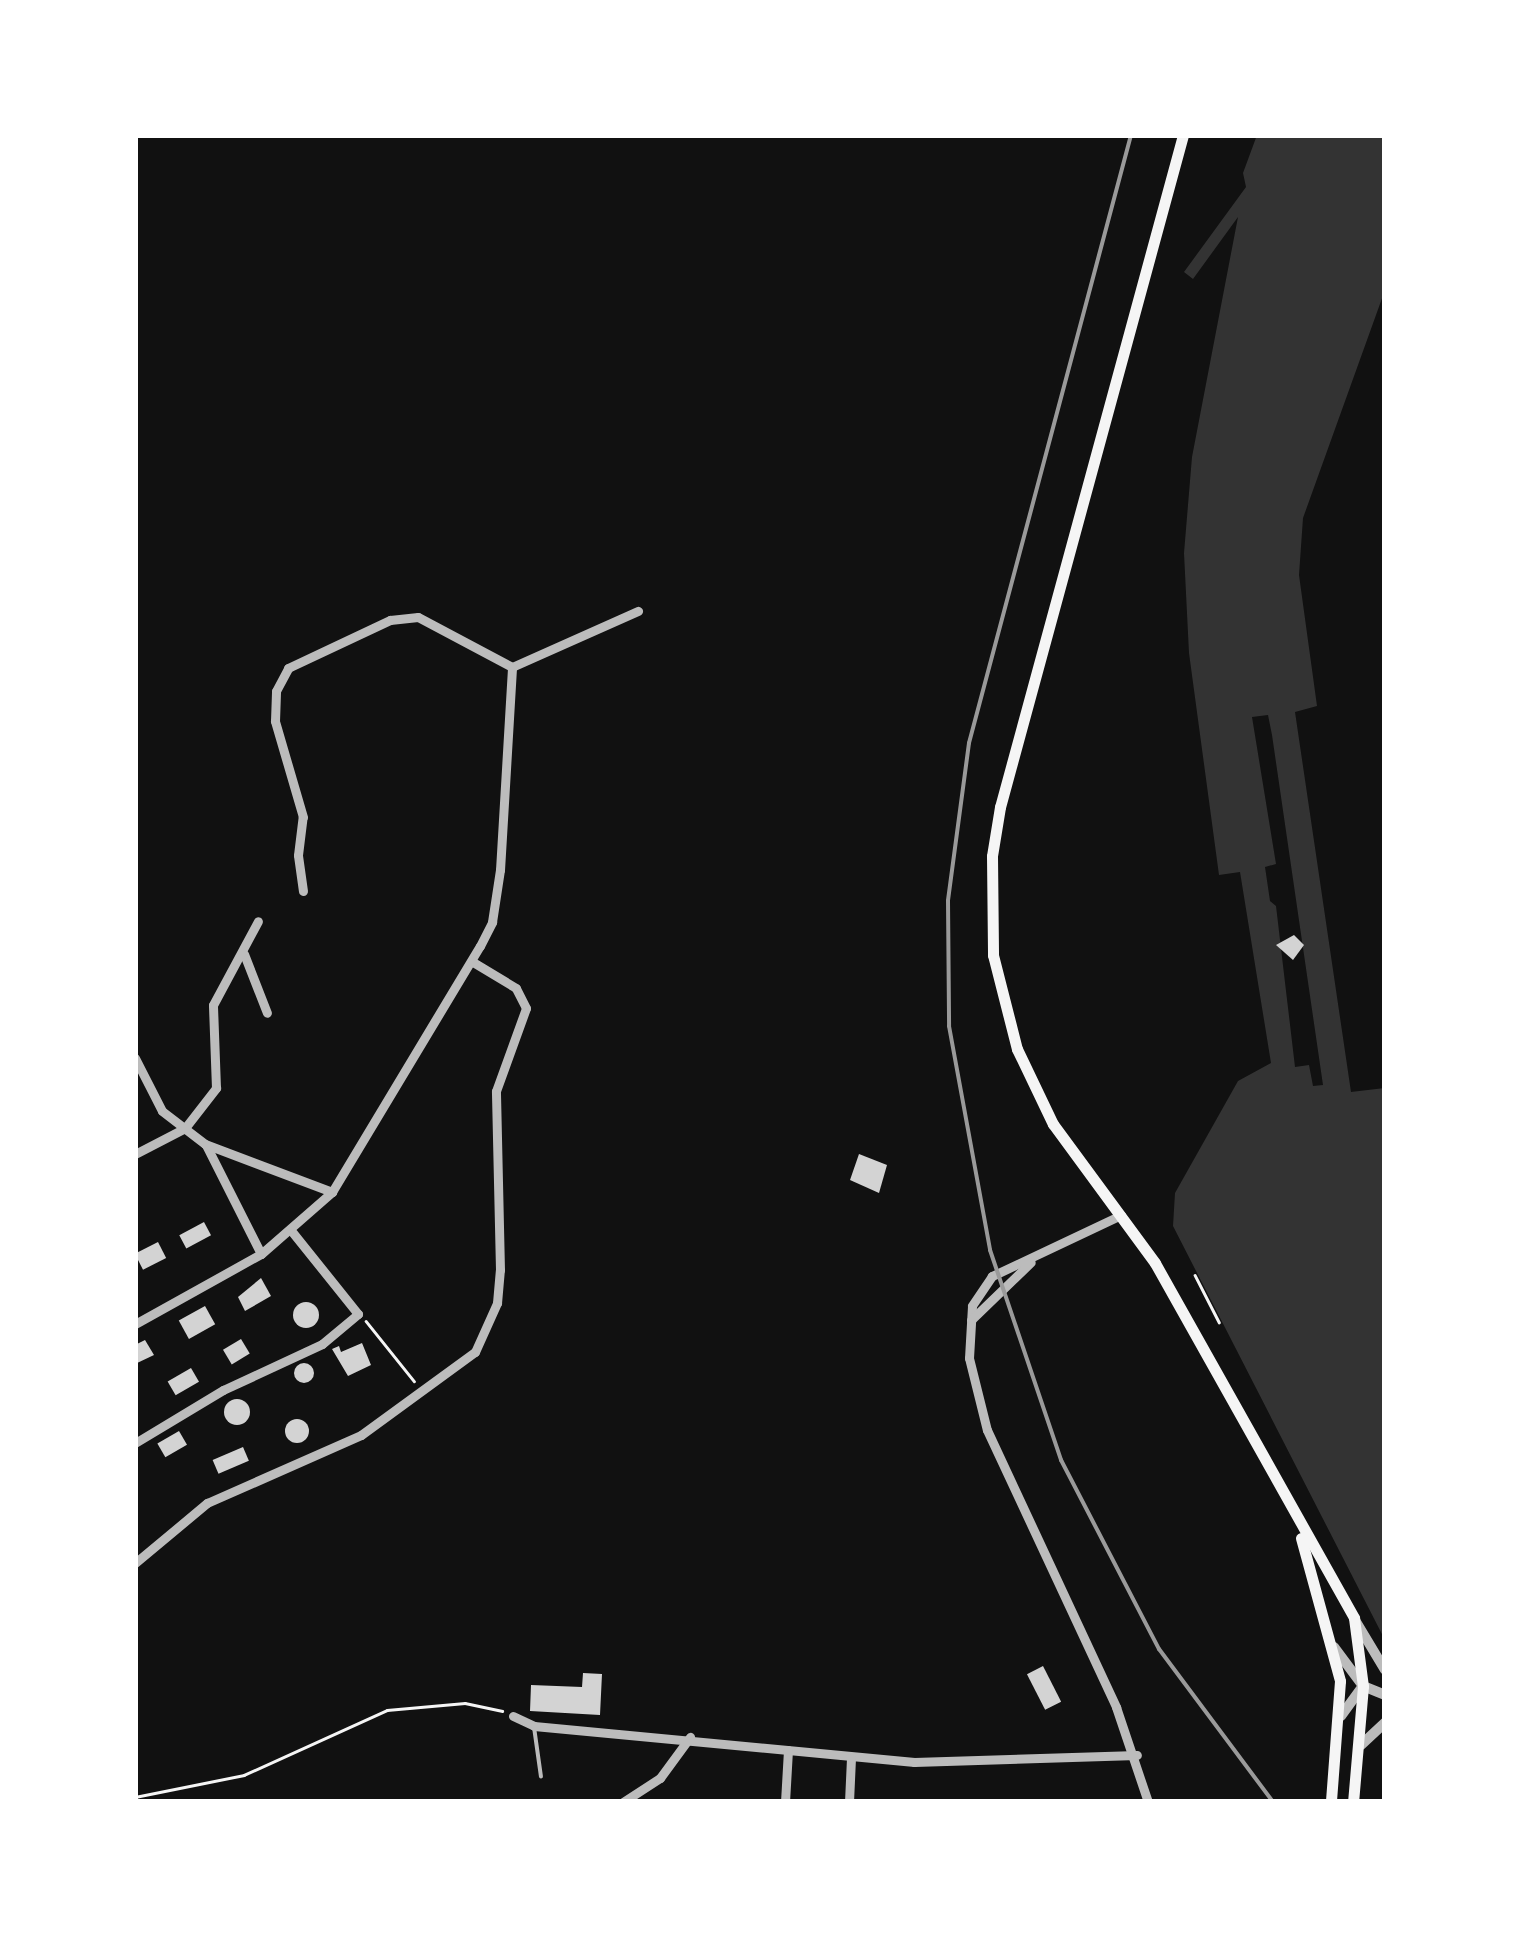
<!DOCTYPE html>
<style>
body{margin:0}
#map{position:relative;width:1520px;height:1937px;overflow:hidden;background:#111;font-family:"Fira Sans Condensed",sans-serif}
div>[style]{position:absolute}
.water>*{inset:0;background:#333}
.building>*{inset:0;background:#d3d3d3;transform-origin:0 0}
.round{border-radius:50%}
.path>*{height:2.5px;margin:-1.25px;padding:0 1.25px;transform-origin:1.25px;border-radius:1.25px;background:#f5f5f5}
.service>*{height:4px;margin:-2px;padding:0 2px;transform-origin:2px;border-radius:2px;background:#bcbcbc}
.minor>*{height:9px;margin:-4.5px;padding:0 4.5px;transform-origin:4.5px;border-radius:4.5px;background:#bcbcbc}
.tertiary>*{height:10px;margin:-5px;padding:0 5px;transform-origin:5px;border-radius:5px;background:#bcbcbc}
.secondary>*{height:11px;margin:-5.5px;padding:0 5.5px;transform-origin:5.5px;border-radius:5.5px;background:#f5f5f5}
.rail>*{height:4px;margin:-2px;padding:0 2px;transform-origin:2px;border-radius:2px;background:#9a9a9a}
span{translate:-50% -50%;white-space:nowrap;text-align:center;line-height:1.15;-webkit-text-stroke:10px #fff;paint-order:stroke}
.frame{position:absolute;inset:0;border:138px solid #fff;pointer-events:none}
</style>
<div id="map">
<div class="water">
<div style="clip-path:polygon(evenodd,1257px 135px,1385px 135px,1385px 290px,1303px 518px,1299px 575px,1317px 706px,1295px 712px,1351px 1092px,1385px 1088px,1385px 1640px,1173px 1226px,1175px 1193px,1238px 1081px,1271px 1063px,1240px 872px,1219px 875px,1189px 653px,1184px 553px,1192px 457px,1238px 217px,1193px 279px,1184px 272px,1246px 187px,1243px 173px,1257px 135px,1268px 715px,1272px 735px,1323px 1085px,1313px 1086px,1309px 1065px,1295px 1067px,1276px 906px,1270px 901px,1265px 867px,1276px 864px,1252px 717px,1268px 715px)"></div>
</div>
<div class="building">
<div style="clip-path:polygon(1294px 935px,1304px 945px,1293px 960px,1276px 945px)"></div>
<div style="clip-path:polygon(859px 1154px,887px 1165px,879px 1193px,850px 1180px)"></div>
<div style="left:204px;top:1222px;width:15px;height:28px;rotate:62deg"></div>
<div style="left:158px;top:1242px;width:18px;height:26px;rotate:63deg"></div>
<div style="clip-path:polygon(261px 1278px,271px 1296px,245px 1311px,238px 1297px)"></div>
<div class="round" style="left:293px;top:1302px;width:26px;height:26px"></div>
<div style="left:205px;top:1306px;width:21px;height:30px;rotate:61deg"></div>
<div style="left:241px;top:1339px;width:17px;height:21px;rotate:59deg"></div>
<div style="clip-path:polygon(145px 1340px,154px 1355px,135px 1364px,135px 1345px)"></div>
<div style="clip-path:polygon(362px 1343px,371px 1365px,348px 1376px,332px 1349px,339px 1346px,341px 1352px)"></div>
<div class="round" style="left:294px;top:1363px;width:20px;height:20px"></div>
<div style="left:191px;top:1368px;width:16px;height:27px;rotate:60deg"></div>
<div class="round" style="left:224px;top:1399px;width:26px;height:26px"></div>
<div class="round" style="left:285px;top:1419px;width:24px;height:24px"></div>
<div style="left:179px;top:1431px;width:16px;height:25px;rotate:60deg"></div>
<div style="left:243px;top:1447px;width:15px;height:33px;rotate:67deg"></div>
<div style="left:1043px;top:1666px;width:40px;height:18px;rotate:63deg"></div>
<div style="clip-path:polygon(583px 1673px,602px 1674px,600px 1715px,530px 1711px,531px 1685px,582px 1687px)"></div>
</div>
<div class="path">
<div style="left:1195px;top:1275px;width:53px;rotate:62.9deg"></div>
<div style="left:366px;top:1321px;width:77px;rotate:51.3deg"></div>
<div style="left:135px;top:1797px;width:111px;rotate:-11.4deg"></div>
<div style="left:244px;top:1775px;width:157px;rotate:-24.4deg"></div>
<div style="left:387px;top:1710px;width:78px;rotate:-5.1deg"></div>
<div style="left:465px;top:1703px;width:38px;rotate:12deg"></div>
</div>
<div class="service">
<div style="left:534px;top:1727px;width:50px;rotate:82deg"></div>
</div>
<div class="minor">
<div style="left:512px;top:667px;width:138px;rotate:-24deg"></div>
<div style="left:303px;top:891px;width:36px;rotate:-98deg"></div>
<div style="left:298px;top:855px;width:38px;rotate:-83deg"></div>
<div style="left:303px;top:817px;width:100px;rotate:-106.3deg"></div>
<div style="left:275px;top:721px;width:30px;rotate:-88deg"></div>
<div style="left:276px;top:691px;width:26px;rotate:-62deg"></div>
<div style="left:288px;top:668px;width:113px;rotate:-25.2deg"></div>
<div style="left:390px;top:620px;width:28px;rotate:-6deg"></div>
<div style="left:418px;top:617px;width:106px;rotate:28deg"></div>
<div style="left:244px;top:954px;width:63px;rotate:68.7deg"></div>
<div style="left:135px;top:1058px;width:59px;rotate:63deg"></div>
<div style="left:162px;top:1111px;width:54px;rotate:37.5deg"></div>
<div style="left:205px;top:1144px;width:136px;rotate:20.7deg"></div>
<div style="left:206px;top:1145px;width:122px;rotate:63.2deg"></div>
<div style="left:135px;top:1154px;width:56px;rotate:-27.5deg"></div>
<div style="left:185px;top:1128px;width:51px;rotate:-52.2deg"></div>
<div style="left:216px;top:1088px;width:83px;rotate:-92.1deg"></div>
<div style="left:213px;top:1005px;width:95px;rotate:-61.8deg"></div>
<div style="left:1121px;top:1215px;width:143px;rotate:154.7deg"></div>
<div style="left:992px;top:1276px;width:36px;rotate:124deg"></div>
<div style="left:972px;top:1306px;width:52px;rotate:93.3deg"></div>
<div style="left:969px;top:1358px;width:74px;rotate:76deg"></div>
<div style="left:987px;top:1430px;width:306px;rotate:65deg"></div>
<div style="left:1116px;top:1707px;width:100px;rotate:71.4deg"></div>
<div style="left:971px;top:1320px;width:83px;rotate:-44deg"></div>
<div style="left:135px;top:1324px;width:144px;rotate:-29.1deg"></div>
<div style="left:261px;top:1254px;width:94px;rotate:-41.1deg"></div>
<div style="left:332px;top:1192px;width:287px;rotate:-59deg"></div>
<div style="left:480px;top:946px;width:27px;rotate:-63deg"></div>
<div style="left:492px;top:922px;width:53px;rotate:-81.3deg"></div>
<div style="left:500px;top:870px;width:203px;rotate:-86.6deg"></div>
<div style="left:135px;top:1443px;width:103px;rotate:-31.1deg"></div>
<div style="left:223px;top:1390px;width:109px;rotate:-24.9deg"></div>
<div style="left:322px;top:1344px;width:47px;rotate:-39.8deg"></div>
<div style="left:358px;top:1314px;width:104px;rotate:-128.7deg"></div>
<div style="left:135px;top:1563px;width:94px;rotate:-39.8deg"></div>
<div style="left:207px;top:1503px;width:168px;rotate:-23.8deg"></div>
<div style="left:361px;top:1435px;width:141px;rotate:-36.1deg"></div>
<div style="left:475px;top:1352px;width:54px;rotate:-65.8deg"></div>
<div style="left:497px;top:1303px;width:33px;rotate:-85deg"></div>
<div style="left:500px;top:1270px;width:179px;rotate:-91.3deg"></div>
<div style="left:496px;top:1091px;width:88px;rotate:-70.1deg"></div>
<div style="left:526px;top:1008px;width:22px;rotate:-117deg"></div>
<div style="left:516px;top:988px;width:52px;rotate:-149deg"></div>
<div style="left:513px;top:1716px;width:23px;rotate:25deg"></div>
<div style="left:534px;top:1726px;width:382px;rotate:5.4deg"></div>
<div style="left:914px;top:1762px;width:223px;rotate:-1.8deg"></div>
<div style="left:623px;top:1802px;width:44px;rotate:-33deg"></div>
<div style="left:660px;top:1778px;width:51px;rotate:-53.8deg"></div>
<div style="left:785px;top:1802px;width:52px;rotate:-86.7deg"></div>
<div style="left:849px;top:1802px;width:44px;rotate:-87.4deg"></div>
</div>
<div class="tertiary">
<div style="left:1355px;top:1620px;width:58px;rotate:59deg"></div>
<div style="left:1334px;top:1647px;width:49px;rotate:53.4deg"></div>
<div style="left:1363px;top:1686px;width:24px;rotate:22deg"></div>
<div style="left:1341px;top:1716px;width:37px;rotate:-54deg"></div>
<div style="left:1361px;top:1745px;width:33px;rotate:-43deg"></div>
</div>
<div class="secondary">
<div style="left:1183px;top:135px;width:696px;rotate:105.23deg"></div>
<div style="left:1000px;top:807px;width:50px;rotate:99.3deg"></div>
<div style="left:992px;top:856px;width:99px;rotate:89.4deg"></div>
<div style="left:993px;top:955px;width:97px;rotate:75.7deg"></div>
<div style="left:1017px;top:1049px;width:83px;rotate:64.4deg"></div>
<div style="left:1053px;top:1124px;width:172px;rotate:53.7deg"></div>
<div style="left:1155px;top:1263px;width:407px;rotate:60.7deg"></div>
<div style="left:1354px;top:1618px;width:69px;rotate:82.5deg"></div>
<div style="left:1363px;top:1686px;width:116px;rotate:94.9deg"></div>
<div style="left:1301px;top:1538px;width:148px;rotate:74.7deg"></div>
<div style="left:1340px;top:1681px;width:121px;rotate:94.3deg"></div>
</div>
<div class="rail">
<div style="left:1131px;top:135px;width:629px;rotate:104.92deg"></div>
<div style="left:969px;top:743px;width:159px;rotate:97.6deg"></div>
<div style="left:948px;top:901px;width:125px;rotate:89.5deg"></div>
<div style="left:949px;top:1026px;width:228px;rotate:79.6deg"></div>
<div style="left:990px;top:1250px;width:222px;rotate:71.3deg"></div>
<div style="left:1061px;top:1460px;width:213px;rotate:62.6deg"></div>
<div style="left:1159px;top:1649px;width:191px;rotate:53.3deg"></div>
</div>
<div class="frame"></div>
</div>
